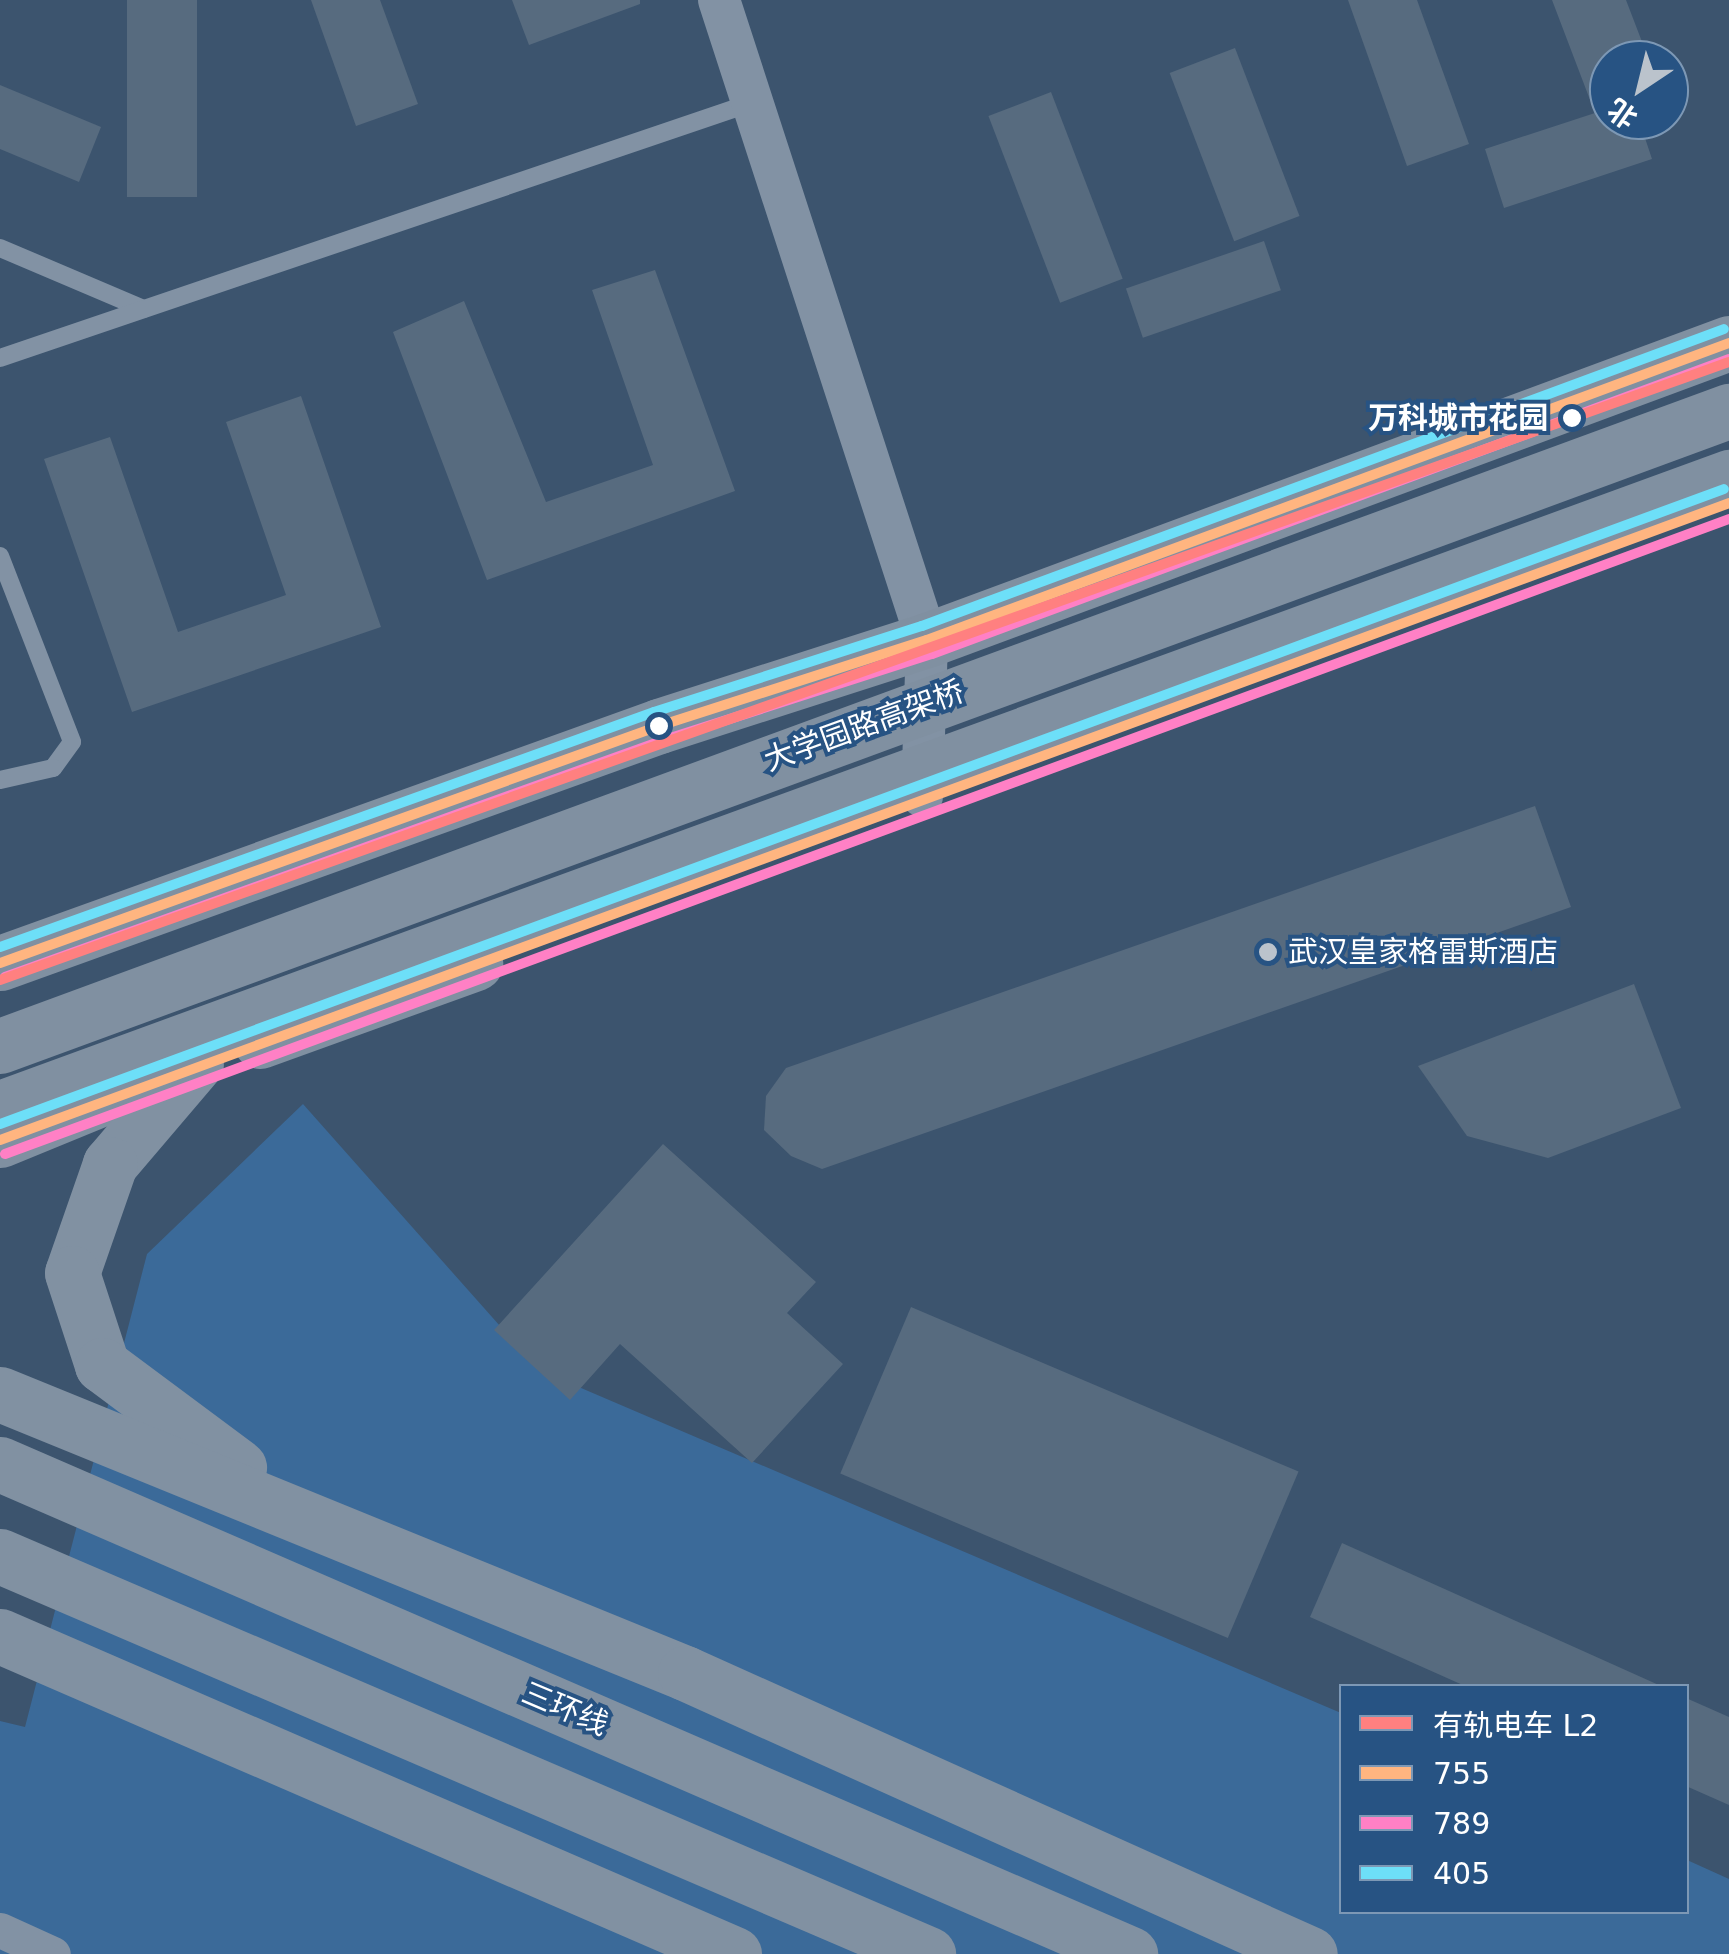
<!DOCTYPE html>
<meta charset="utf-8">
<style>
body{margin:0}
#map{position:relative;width:1729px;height:1954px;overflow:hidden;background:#3c546e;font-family:"DejaVu Sans","Noto Sans SC",sans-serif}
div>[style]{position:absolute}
.green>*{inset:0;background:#3b6a99}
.building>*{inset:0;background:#576b7f;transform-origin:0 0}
.service>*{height:18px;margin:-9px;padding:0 9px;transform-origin:9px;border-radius:9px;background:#8292a4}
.minor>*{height:35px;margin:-17.5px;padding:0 17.5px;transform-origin:17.5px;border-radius:17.5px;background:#8292a4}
.tertiary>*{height:42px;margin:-21px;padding:0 21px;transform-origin:21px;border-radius:21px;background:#8292a4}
.primary>*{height:55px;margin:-27.5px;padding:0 27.5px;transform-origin:27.5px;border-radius:27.5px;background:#8090a1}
.trunk>*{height:55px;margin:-27.5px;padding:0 27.5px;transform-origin:27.5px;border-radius:27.5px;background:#8191a2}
.primary-bridge>*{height:55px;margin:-27.5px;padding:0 27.5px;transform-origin:27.5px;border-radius:27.5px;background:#8090a1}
.bus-1>*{height:10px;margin:-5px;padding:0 5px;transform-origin:5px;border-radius:5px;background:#ffb580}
.bus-2>*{height:10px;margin:-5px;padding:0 5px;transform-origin:5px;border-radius:5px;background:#ff80c5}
.bus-3>*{height:10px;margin:-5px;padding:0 5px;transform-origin:5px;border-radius:5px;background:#6ddff8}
.tram-1>*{height:10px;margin:-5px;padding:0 5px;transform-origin:5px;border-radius:5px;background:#ff8080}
.dots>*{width:28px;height:28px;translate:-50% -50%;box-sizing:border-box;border:5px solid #275383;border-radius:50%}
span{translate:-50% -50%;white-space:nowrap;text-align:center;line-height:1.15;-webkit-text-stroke:8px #275383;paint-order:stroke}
.stop-label{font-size:30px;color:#fff;font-weight:700}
.right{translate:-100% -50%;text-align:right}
.street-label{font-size:30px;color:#fff}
.poi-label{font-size:30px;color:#fff}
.left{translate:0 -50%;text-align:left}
.legend{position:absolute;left:1339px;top:1684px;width:350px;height:230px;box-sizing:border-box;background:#275383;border:2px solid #7d98b5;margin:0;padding:12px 18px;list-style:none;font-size:30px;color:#fff}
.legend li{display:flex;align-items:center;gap:20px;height:50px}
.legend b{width:50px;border:2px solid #7d98b5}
.north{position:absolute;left:1589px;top:40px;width:100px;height:100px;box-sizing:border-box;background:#275383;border:2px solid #7d98b5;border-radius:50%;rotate:215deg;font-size:28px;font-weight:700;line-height:40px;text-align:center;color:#fff}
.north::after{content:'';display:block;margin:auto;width:35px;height:45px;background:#bbc3cc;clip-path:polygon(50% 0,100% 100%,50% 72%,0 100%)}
</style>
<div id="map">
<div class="green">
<div style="clip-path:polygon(303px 1104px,539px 1370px,1341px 1713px,1342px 1912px,1686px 1912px,1687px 1860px,1729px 1879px,1729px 1954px,0 1954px,0 1721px,25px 1727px,147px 1254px)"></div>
</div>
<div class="building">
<div style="left:127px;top:0;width:70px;height:197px"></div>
<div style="clip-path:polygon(311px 0,380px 0,418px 104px,356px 126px)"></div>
<div style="clip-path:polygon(512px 0,640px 0,640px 4px,529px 45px)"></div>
<div style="clip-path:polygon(1348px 0,1417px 0,1469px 144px,1407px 166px)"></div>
<div style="clip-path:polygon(1552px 0,1626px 0,1649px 60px,1609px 60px,1609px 120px,1639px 120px,1652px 159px,1504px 208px,1485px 149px,1595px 113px)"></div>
<div style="left:1235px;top:48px;width:180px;height:70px;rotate:69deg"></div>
<div style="clip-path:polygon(0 85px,101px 127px,79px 182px,0 149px)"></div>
<div style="left:1051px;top:92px;width:200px;height:67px;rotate:69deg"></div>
<div style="left:1264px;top:241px;width:52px;height:146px;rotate:71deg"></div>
<div style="clip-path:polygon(655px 270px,735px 491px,487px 580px,393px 332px,464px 301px,546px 502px,653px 465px,592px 290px)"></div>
<div style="clip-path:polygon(301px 396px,381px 627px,132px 712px,44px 459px,110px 437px,178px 632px,286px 595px,226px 422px)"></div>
<div style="clip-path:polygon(1535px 806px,1571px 907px,822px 1169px,791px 1156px,764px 1130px,766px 1096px,786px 1068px)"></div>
<div style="clip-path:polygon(1634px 984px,1681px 1108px,1548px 1158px,1467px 1136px,1418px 1066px)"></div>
<div style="clip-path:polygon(663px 1144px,816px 1282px,787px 1313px,843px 1364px,752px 1463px,620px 1344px,570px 1400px,494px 1330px)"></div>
<div style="left:911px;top:1307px;width:421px;height:181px;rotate:23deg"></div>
<div style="clip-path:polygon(1342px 1543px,1661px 1686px,1465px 1686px,1310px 1617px)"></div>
<div style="clip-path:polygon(1686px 1698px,1729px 1717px,1729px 1805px,1686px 1786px)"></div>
</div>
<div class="service">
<div style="left:0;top:248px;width:156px;rotate:23deg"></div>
<div style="left:0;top:358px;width:793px;rotate:-18.75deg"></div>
<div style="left:0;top:556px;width:199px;rotate:68.8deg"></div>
<div style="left:72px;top:742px;width:32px;rotate:126deg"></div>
<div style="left:53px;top:768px;width:54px;rotate:167.2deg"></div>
</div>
<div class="minor">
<div style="left:0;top:1930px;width:58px;rotate:24.4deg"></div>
</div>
<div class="tertiary">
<div style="left:719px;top:0;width:673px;rotate:72deg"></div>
<div style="left:927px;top:640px;width:156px;rotate:91.8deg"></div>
</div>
<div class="primary">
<div style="left:0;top:963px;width:700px;rotate:-19.78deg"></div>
<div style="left:659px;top:726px;width:281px;rotate:-17.8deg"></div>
<div style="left:927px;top:640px;width:855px;rotate:-20.32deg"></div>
<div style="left:260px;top:1041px;width:229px;rotate:-19.9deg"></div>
<div style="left:0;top:1140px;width:137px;rotate:-22.3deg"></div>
</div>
<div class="trunk">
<div style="left:196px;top:1063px;width:133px;rotate:130.4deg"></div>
<div style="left:110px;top:1164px;width:115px;rotate:109.2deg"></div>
<div style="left:72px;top:1273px;width:97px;rotate:71.9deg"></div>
<div style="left:102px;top:1365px;width:171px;rotate:36.7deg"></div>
<div style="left:0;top:1394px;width:740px;rotate:22.16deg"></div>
<div style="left:685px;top:1673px;width:685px;rotate:24.21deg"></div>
<div style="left:0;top:1464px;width:1232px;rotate:23.44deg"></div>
<div style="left:0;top:1556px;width:1010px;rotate:23.21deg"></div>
<div style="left:0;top:1636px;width:800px;rotate:23.42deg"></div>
</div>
<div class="primary-bridge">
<div style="left:0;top:1046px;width:1842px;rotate:-20.17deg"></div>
<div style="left:0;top:1108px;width:1841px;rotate:-20.05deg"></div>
</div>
<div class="bus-1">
<div style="left:0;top:963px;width:700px;rotate:-19.78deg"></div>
<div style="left:659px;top:726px;width:281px;rotate:-17.8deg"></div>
<div style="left:927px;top:640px;width:855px;rotate:-20.32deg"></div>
<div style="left:0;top:1140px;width:1843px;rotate:-20.22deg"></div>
</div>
<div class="bus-2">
<div style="left:5px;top:977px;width:700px;rotate:-19.78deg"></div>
<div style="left:664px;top:740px;width:281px;rotate:-17.8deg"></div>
<div style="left:932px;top:654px;width:850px;rotate:-20.31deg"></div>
<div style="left:5px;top:1154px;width:1837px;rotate:-20.22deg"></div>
</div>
<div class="bus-3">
<div style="left:0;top:947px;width:695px;rotate:-19.76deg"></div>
<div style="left:654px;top:712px;width:281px;rotate:-17.8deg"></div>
<div style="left:922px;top:626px;width:855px;rotate:-20.32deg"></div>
<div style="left:0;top:1124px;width:1837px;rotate:-20.22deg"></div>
</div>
<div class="tram-1">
<div style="left:0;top:980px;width:1836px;rotate:-19.67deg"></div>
</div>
<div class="dots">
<div style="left:1572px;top:418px;background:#fff"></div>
<div style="left:659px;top:726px;background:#fff"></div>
<div style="left:1268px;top:952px;background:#bbc3cc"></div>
</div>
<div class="stop-label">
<span class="right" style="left:1548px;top:418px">万科城市花园</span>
</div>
<div class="street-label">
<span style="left:864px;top:726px;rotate:-20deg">大学园路高架桥</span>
<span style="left:565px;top:1709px;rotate:23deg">三环线</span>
</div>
<div class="poi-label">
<span class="left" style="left:1288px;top:952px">武汉皇家格雷斯酒店</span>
</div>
<ul class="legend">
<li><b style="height:12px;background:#ff8080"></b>有轨电车 L2</li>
<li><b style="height:12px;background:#ffb580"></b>755</li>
<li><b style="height:12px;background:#ff80c5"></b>789</li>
<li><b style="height:12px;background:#6ddff8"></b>405</li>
</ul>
<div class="north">北</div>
</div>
